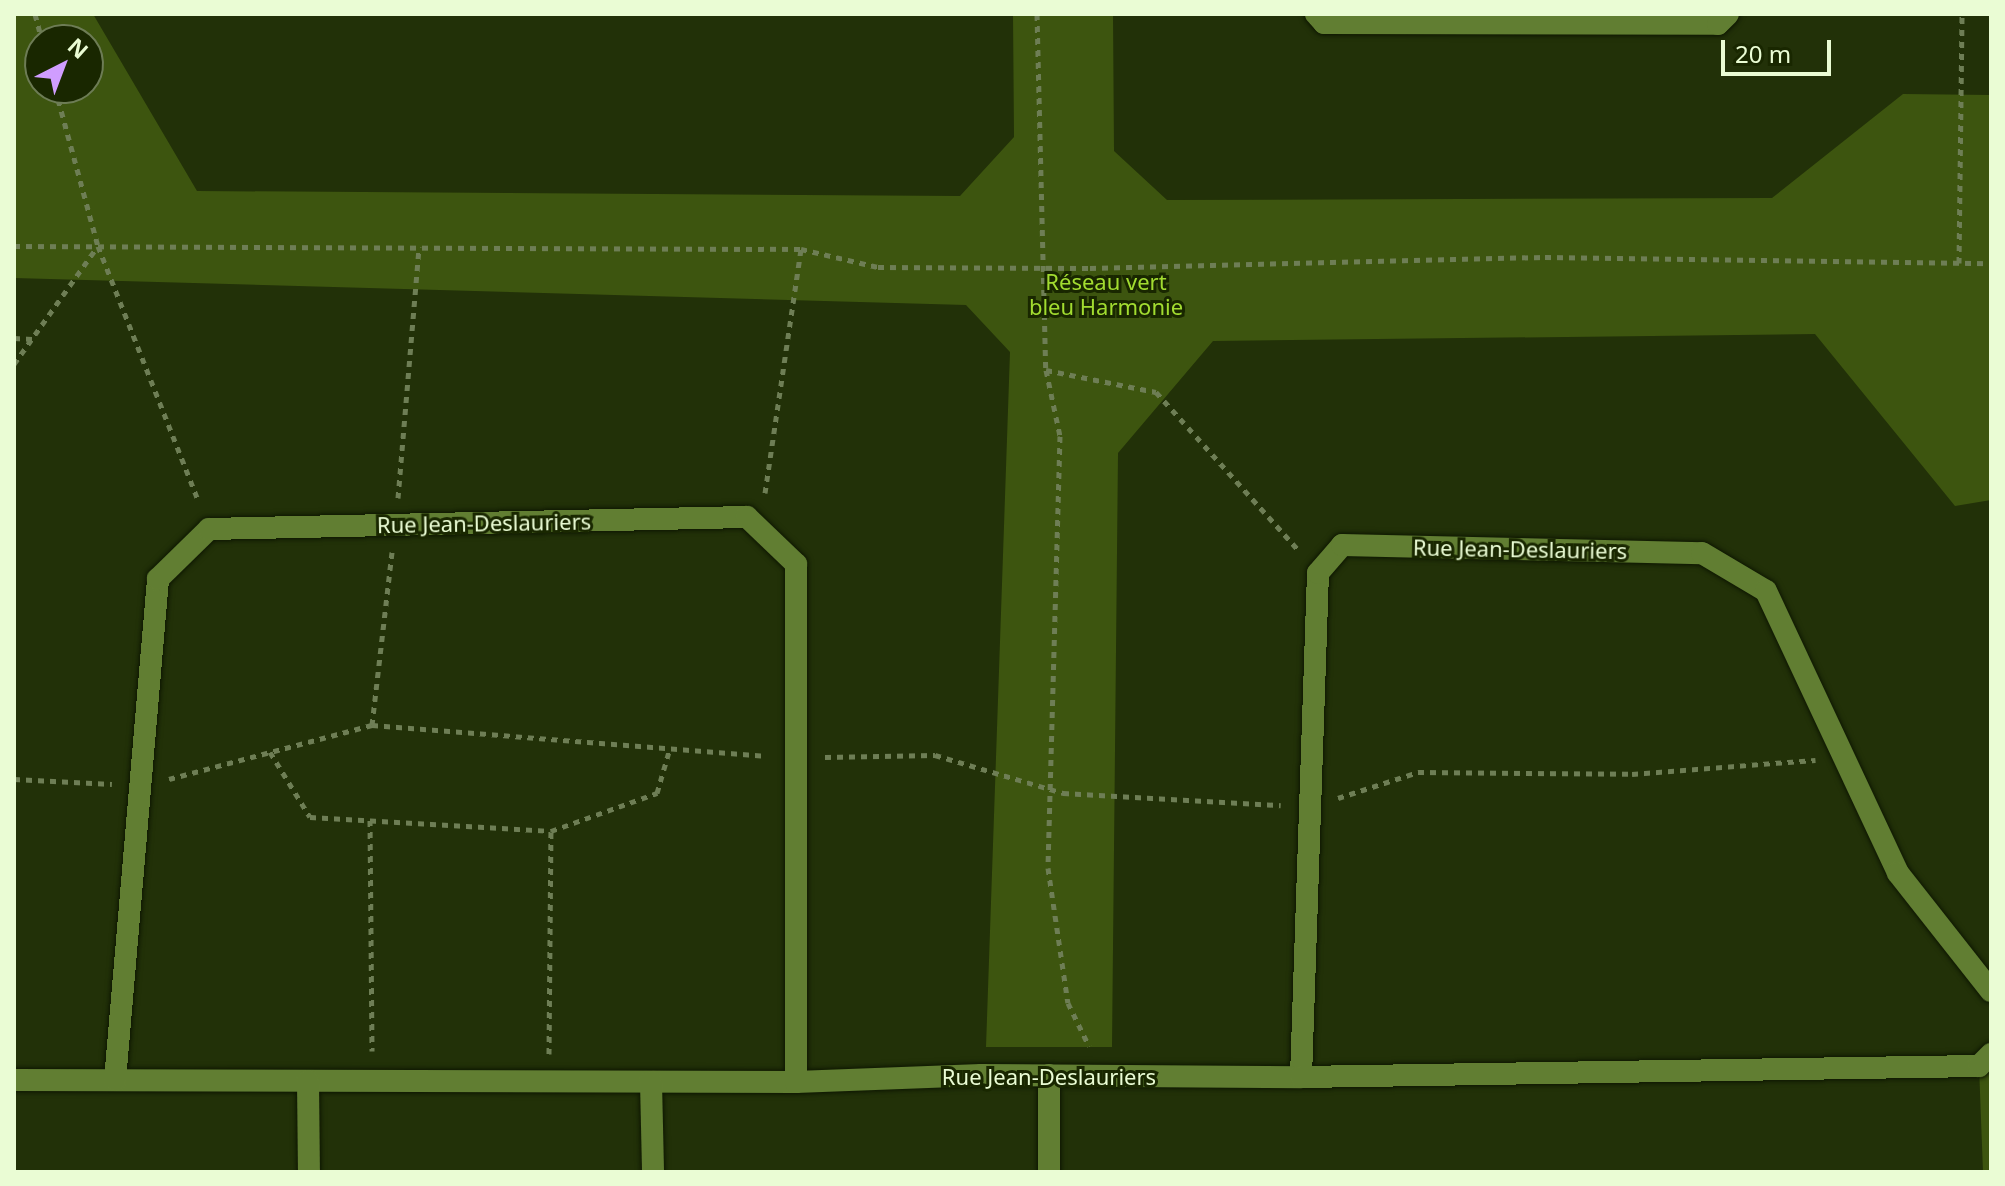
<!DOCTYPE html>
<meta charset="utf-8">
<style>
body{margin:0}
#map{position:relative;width:2005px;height:1186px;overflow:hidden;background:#223108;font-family:"Noto Sans",sans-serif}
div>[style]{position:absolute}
.green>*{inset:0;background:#3d550f}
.path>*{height:5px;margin-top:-2.5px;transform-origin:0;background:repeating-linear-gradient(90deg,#6e7e55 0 6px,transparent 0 12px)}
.roads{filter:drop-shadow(0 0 2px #0e1702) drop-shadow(0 0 2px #0e1702)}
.minor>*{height:22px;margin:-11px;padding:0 11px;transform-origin:11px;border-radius:11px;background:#617e32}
span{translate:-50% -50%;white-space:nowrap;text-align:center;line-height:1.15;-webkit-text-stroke:6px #192700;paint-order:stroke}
.park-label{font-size:22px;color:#a2dc30}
.street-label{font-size:22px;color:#eafcd4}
.frame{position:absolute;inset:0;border:16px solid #eafcd4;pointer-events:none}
.north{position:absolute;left:24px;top:24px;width:80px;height:80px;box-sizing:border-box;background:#192700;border:2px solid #6d7c55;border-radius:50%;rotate:42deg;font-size:22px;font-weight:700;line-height:32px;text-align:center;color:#eafcd4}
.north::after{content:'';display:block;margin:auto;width:28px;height:36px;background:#d09dff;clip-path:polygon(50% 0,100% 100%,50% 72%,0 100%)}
.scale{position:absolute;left:1721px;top:40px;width:110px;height:36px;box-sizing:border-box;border:4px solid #eafcd4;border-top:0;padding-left:10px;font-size:24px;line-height:28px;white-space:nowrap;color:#eafcd4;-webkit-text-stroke:6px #192700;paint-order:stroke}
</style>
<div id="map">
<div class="green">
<div style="clip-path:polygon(evenodd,14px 14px,93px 14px,197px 191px,960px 196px,1014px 137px,1013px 14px,1113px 14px,1114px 151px,1167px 200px,1772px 198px,1903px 94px,1991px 95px,1991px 500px,1955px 506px,1815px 334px,1213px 341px,1118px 453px,1112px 1047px,986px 1047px,1010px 352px,966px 305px,14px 278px,14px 14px,40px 40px,88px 40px,88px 88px,40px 88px,40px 40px)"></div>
<div style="clip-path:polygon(1991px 1054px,1991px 1172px,1983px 1172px,1979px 1066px)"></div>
</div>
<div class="path">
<div style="left:35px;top:14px;width:27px;rotate:75deg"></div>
<div style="left:1037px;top:14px;width:356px;rotate:88.6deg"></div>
<div style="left:1046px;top:370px;width:67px;rotate:78deg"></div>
<div style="left:1060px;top:436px;width:432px;rotate:91.6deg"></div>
<div style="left:1048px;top:868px;width:136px;rotate:81.6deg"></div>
<div style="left:1068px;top:1003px;width:48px;rotate:64deg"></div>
<div style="left:55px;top:88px;width:164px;rotate:74.8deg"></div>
<div style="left:98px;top:246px;width:275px;rotate:68.5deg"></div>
<div style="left:14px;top:246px;width:787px;rotate:0.22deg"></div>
<div style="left:801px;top:249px;width:79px;rotate:13.2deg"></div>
<div style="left:878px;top:267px;width:212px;rotate:0.3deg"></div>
<div style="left:1090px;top:268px;width:455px;rotate:-1.4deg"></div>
<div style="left:1545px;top:257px;width:446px;rotate:0.8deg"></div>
<div style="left:1959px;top:263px;width:249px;rotate:-89.3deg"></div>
<div style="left:14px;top:338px;width:18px;rotate:3deg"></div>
<div style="left:14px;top:364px;width:143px;rotate:-54.6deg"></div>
<div style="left:1046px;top:370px;width:112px;rotate:11.3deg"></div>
<div style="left:1156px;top:392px;width:214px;rotate:48deg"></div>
<div style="left:765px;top:493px;width:247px;rotate:-81.6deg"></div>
<div style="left:398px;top:498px;width:252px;rotate:-85.2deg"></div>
<div style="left:372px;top:725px;width:174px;rotate:-83.4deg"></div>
<div style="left:270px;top:752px;width:76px;rotate:58.4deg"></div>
<div style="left:310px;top:817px;width:241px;rotate:3.3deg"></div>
<div style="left:551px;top:831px;width:113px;rotate:-19.7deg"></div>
<div style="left:657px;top:793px;width:47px;rotate:-73.9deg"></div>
<div style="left:825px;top:757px;width:110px;rotate:-1deg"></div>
<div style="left:935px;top:755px;width:134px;rotate:16.5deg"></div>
<div style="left:1063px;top:793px;width:218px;rotate:3.2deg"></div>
<div style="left:14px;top:779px;width:98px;rotate:2.9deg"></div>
<div style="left:169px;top:779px;width:210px;rotate:-14.9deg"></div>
<div style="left:372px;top:725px;width:396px;rotate:4.5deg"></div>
<div style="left:1338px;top:798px;width:84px;rotate:-18deg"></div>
<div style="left:1418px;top:772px;width:214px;rotate:0.5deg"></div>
<div style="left:1632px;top:774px;width:184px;rotate:-4.4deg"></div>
<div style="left:370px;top:820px;width:231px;rotate:89.5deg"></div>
<div style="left:549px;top:1054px;width:223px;rotate:-89.5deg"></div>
</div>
<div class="roads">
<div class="minor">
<div style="left:1316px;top:14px;width:12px;rotate:48deg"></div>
<div style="left:1324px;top:23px;width:394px;rotate:0.1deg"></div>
<div style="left:1718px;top:24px;width:14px;rotate:-45deg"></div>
<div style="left:1049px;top:1075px;width:97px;rotate:90deg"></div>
<div style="left:1301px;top:1077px;width:504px;rotate:-88.07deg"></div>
<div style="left:1318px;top:573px;width:37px;rotate:-49deg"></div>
<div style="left:1342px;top:545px;width:360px;rotate:1.3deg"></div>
<div style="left:1702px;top:553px;width:74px;rotate:30.7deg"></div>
<div style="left:1766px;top:591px;width:311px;rotate:64.9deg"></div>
<div style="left:1898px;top:873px;width:150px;rotate:51.8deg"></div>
<div style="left:14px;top:1080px;width:782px;rotate:0.15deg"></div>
<div style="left:796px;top:1082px;width:185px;rotate:-2.2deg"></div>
<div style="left:981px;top:1075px;width:320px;rotate:0.4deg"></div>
<div style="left:1301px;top:1077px;width:678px;rotate:-0.93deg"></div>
<div style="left:1979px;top:1066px;width:17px;rotate:-45deg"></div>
<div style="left:115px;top:1080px;width:503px;rotate:-85.09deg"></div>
<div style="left:158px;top:579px;width:71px;rotate:-44.4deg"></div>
<div style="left:209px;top:529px;width:538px;rotate:-1.28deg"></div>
<div style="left:747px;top:517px;width:68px;rotate:43.8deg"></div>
<div style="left:796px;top:564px;width:518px;rotate:90deg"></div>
<div style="left:308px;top:1081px;width:91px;rotate:89.4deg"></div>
<div style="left:651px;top:1082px;width:90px;rotate:88.7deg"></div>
</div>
</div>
<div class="park-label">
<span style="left:1106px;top:294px">Réseau vert<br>bleu Harmonie</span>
</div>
<div class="street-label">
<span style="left:484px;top:523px;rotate:-1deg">Rue Jean-Deslauriers</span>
<span style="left:1520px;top:549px;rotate:1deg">Rue Jean-Deslauriers</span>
<span style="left:1049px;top:1077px">Rue Jean-Deslauriers</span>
</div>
<div class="frame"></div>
<div class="north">N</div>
<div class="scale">20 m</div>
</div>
